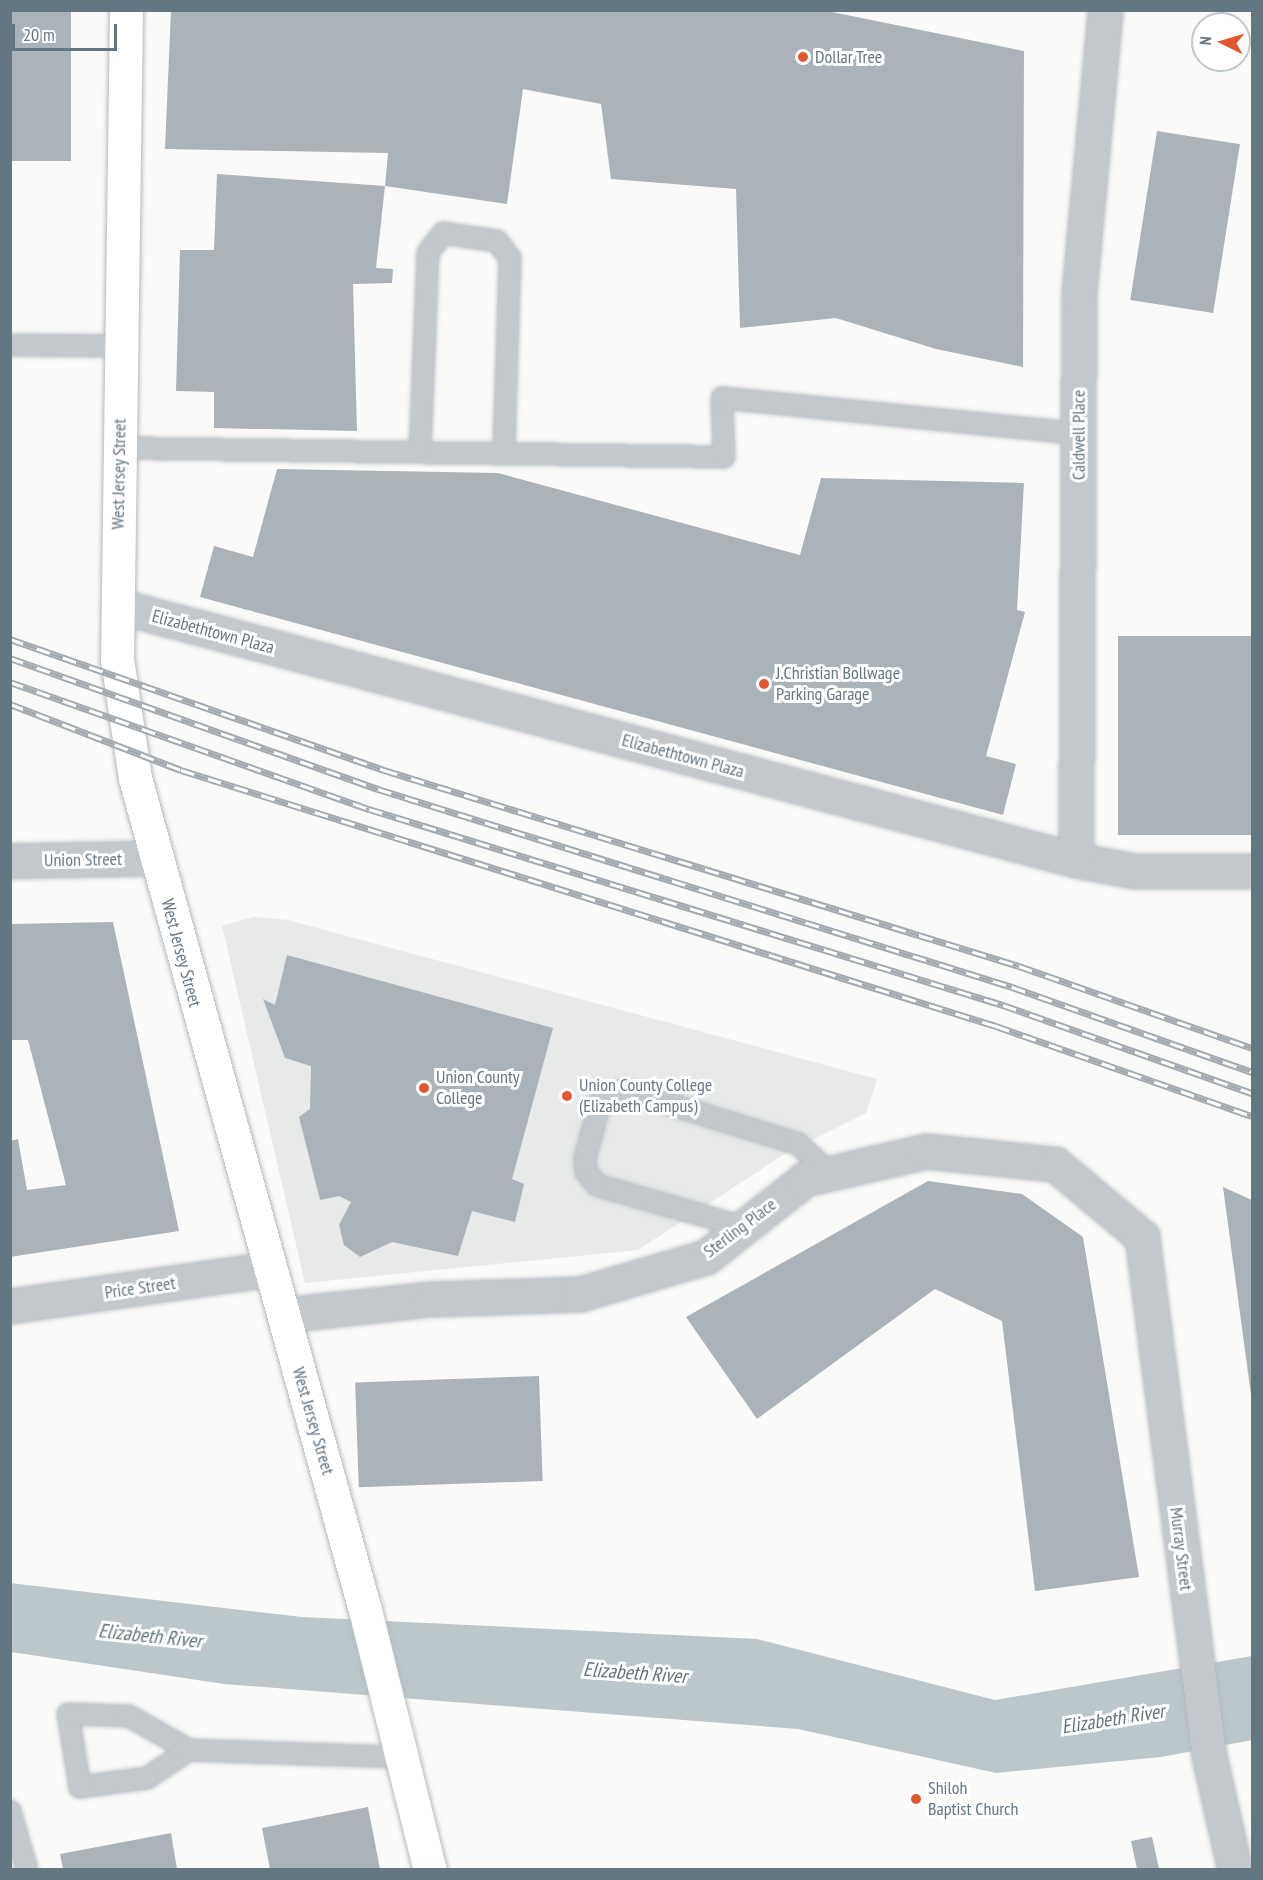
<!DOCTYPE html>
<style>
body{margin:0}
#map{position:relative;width:1263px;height:1880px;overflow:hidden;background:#fafaf8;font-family:"PT Sans Narrow",sans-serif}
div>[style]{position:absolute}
.built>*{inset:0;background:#e8e9e9}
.water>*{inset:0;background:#bbc7cb}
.building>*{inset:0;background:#aab3b9;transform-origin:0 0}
.roads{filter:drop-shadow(0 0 2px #b3babf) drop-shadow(0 0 2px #b3babf)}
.lane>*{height:20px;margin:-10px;padding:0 10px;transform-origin:10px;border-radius:10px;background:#c3c8cc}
.street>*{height:33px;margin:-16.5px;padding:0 16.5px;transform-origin:16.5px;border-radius:16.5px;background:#c3c8cc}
.secondary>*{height:33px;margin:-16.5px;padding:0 16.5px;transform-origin:16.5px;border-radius:16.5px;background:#fff}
.rail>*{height:7px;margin-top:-3.5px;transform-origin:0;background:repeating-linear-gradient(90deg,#fff 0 14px,#a2aab0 0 28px);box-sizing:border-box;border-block:2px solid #a2aab0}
.dots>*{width:16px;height:16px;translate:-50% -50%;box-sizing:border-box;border:3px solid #fff;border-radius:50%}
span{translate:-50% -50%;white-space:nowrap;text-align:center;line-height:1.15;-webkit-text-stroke:6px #fff;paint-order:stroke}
.poi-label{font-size:18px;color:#657683}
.left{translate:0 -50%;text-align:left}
.street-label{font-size:18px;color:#657683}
.water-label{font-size:20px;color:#60757c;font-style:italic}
.frame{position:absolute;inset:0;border:12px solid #657683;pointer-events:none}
.north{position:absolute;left:1191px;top:12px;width:60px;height:60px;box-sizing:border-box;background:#fff;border:2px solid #c1c8cd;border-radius:50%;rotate:275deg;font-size:16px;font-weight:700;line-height:24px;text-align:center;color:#657683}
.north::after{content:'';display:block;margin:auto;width:21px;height:27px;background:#e4572e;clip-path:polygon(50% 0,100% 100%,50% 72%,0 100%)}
.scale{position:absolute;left:12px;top:24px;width:105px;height:27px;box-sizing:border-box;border:3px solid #657683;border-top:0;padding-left:8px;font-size:18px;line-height:21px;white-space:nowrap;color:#657683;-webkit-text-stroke:4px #fff;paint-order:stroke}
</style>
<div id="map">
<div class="built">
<div style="clip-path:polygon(253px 917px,288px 920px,877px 1079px,866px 1113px,786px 1153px,638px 1250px,305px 1283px,222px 926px)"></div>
</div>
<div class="water">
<div style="clip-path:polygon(10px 1583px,302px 1617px,757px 1639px,995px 1700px,1252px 1656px,1252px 1740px,1161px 1757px,996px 1773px,798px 1729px,224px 1684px,11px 1652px)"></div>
</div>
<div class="building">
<div style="left:10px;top:10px;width:61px;height:151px"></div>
<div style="clip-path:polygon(171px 10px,822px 10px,1024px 51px,1023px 367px,936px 349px,836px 318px,740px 328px,736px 189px,611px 179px,601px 104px,523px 89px,507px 204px,385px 186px,388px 153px,165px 149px)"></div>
<div style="left:1157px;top:131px;width:84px;height:171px;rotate:9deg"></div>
<div style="clip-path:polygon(217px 174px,385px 186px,376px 268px,393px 269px,392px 283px,353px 284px,357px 431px,214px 428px,214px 392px,176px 391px,180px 250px,214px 250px)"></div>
<div style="clip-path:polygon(277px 469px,498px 473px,800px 555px,821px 478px,1024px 483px,1017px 610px,1025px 612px,986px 756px,1016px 764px,1003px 815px,200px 597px,214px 546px,253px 557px)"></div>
<div style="left:1118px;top:636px;width:134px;height:199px"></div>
<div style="clip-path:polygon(113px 922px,179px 1231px,10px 1257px,10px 1141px,18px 1139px,27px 1190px,66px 1185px,28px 1040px,10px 1040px,10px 924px)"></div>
<div style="clip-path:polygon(287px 955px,553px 1028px,512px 1179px,524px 1184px,515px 1222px,472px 1211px,458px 1256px,392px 1242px,360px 1257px,344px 1245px,339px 1225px,351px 1202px,339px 1196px,320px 1200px,299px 1117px,310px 1109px,311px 1066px,285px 1058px,263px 999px,275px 1005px)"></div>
<div style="clip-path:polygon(928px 1181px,1022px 1194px,1083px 1237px,1139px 1577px,1035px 1591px,1002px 1321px,935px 1289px,757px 1419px,686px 1317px)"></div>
<div style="clip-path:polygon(1223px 1187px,1252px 1200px,1252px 1394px,1251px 1395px)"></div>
<div style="left:539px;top:1376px;width:105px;height:184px;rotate:88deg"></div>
<div style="clip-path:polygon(368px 1807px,380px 1869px,270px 1869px,262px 1828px)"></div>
<div style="clip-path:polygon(171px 1833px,177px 1869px,63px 1869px,60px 1854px)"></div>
<div style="clip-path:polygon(1152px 1837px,1159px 1869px,1137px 1869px,1131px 1841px)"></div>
</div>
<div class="roads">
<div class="lane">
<div style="left:10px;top:345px;width:111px;rotate:0.5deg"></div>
<div style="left:120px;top:448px;width:604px;rotate:0.85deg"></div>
<div style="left:724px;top:457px;width:59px;rotate:-91.9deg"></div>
<div style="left:722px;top:398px;width:360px;rotate:5.7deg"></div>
<div style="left:420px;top:452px;width:199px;rotate:-87.7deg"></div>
<div style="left:428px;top:253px;width:25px;rotate:-53deg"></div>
<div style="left:443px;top:233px;width:55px;rotate:8.4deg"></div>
<div style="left:497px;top:241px;width:21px;rotate:53deg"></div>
<div style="left:510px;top:258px;width:195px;rotate:91.8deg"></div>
<div style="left:743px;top:1227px;width:152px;rotate:-164deg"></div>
<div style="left:597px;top:1185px;width:17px;rotate:-130deg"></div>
<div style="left:586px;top:1172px;width:13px;rotate:-94deg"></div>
<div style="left:585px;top:1159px;width:59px;rotate:-75.3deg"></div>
<div style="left:600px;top:1102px;width:27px;rotate:-27deg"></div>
<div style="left:624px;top:1090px;width:182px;rotate:17.2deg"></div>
<div style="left:798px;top:1144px;width:43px;rotate:42.2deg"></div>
<div style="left:189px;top:1750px;width:50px;rotate:146.3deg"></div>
<div style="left:147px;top:1778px;width:68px;rotate:172.3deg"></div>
<div style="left:80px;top:1787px;width:74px;rotate:-99.3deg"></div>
<div style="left:68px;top:1714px;width:61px;rotate:1.9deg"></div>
<div style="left:129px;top:1716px;width:69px;rotate:29.5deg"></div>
<div style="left:189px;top:1750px;width:213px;rotate:1.9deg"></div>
<div style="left:10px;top:1811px;width:61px;rotate:73.9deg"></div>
</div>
<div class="street">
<div style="left:118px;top:606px;width:991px;rotate:14.85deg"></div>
<div style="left:1076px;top:860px;width:59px;rotate:10.7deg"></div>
<div style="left:1134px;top:871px;width:118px"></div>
<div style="left:1076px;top:860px;width:568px;rotate:-89.7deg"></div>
<div style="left:1079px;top:292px;width:283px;rotate:-84.7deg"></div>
<div style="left:10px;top:861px;width:145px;rotate:-1.2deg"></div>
<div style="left:10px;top:1306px;width:262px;rotate:-8.1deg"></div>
<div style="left:283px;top:1315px;width:149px;rotate:-6.2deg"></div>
<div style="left:431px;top:1299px;width:149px;rotate:-1.9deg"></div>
<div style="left:580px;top:1294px;width:131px;rotate:-16.4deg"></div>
<div style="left:706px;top:1257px;width:126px;rotate:-38.2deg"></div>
<div style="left:805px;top:1179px;width:124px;rotate:-13deg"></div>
<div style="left:926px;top:1151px;width:130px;rotate:5.8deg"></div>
<div style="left:1055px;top:1164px;width:114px;rotate:40deg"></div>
<div style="left:1142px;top:1237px;width:523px;rotate:82.64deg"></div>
<div style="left:1209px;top:1756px;width:117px;rotate:77.2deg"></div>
</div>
<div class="secondary">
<div style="left:126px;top:10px;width:649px;rotate:90.79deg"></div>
<div style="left:117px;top:659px;width:120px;rotate:81.4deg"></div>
<div style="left:135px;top:778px;width:863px;rotate:74.55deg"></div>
<div style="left:365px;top:1610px;width:268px;rotate:76deg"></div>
</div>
</div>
<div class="rail">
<div style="left:10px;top:639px;width:396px;rotate:19.3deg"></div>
<div style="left:384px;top:770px;width:665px;rotate:17.15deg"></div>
<div style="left:1019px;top:966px;width:247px;rotate:19.4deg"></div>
<div style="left:10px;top:658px;width:391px;rotate:19.6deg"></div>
<div style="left:378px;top:789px;width:664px;rotate:17.34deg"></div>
<div style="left:1012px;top:987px;width:255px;rotate:19.5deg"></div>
<div style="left:10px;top:682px;width:381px;rotate:19.5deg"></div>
<div style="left:369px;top:809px;width:664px;rotate:17.18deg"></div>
<div style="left:1003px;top:1005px;width:264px;rotate:19.5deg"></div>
<div style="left:10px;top:704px;width:183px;rotate:21.1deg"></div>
<div style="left:181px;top:770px;width:854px;rotate:17.44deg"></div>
<div style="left:996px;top:1026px;width:271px;rotate:19.4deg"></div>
</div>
<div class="dots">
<div style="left:803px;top:57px;background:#e4572e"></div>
<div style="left:764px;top:684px;background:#e4572e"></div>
<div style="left:424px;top:1088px;background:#e4572e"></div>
<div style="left:567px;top:1096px;background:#e4572e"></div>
<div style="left:916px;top:1799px;background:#e4572e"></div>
</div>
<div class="poi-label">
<span class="left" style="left:815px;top:57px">Dollar Tree</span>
<span class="left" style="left:776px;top:684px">J.Christian Bollwage<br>Parking Garage</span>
<span class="left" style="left:436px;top:1088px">Union County<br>College</span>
<span class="left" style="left:579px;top:1096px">Union County College<br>(Elizabeth Campus)</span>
<span class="left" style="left:928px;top:1799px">Shiloh<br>Baptist Church</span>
</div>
<div class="street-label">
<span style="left:1079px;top:435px;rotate:-90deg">Caldwell Place</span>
<span style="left:119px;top:474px;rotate:-89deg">West Jersey Street</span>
<span style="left:213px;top:632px;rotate:15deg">Elizabethtown Plaza</span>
<span style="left:683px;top:756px;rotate:15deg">Elizabethtown Plaza</span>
<span style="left:83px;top:860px;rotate:-1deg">Union Street</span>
<span style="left:181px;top:953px;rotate:75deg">West Jersey Street</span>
<span style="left:740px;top:1228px;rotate:-37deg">Sterling Place</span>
<span style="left:140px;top:1288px;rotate:-8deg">Price Street</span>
<span style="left:313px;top:1421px;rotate:74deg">West Jersey Street</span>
<span style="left:1181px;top:1549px;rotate:83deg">Murray Street</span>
</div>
<div class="water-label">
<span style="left:150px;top:1636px;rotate:6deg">Elizabeth River</span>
<span style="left:635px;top:1673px;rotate:4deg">Elizabeth River</span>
<span style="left:1113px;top:1719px;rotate:-9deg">Elizabeth River</span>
</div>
<div class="frame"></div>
<div class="north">N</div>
<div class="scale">20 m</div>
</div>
